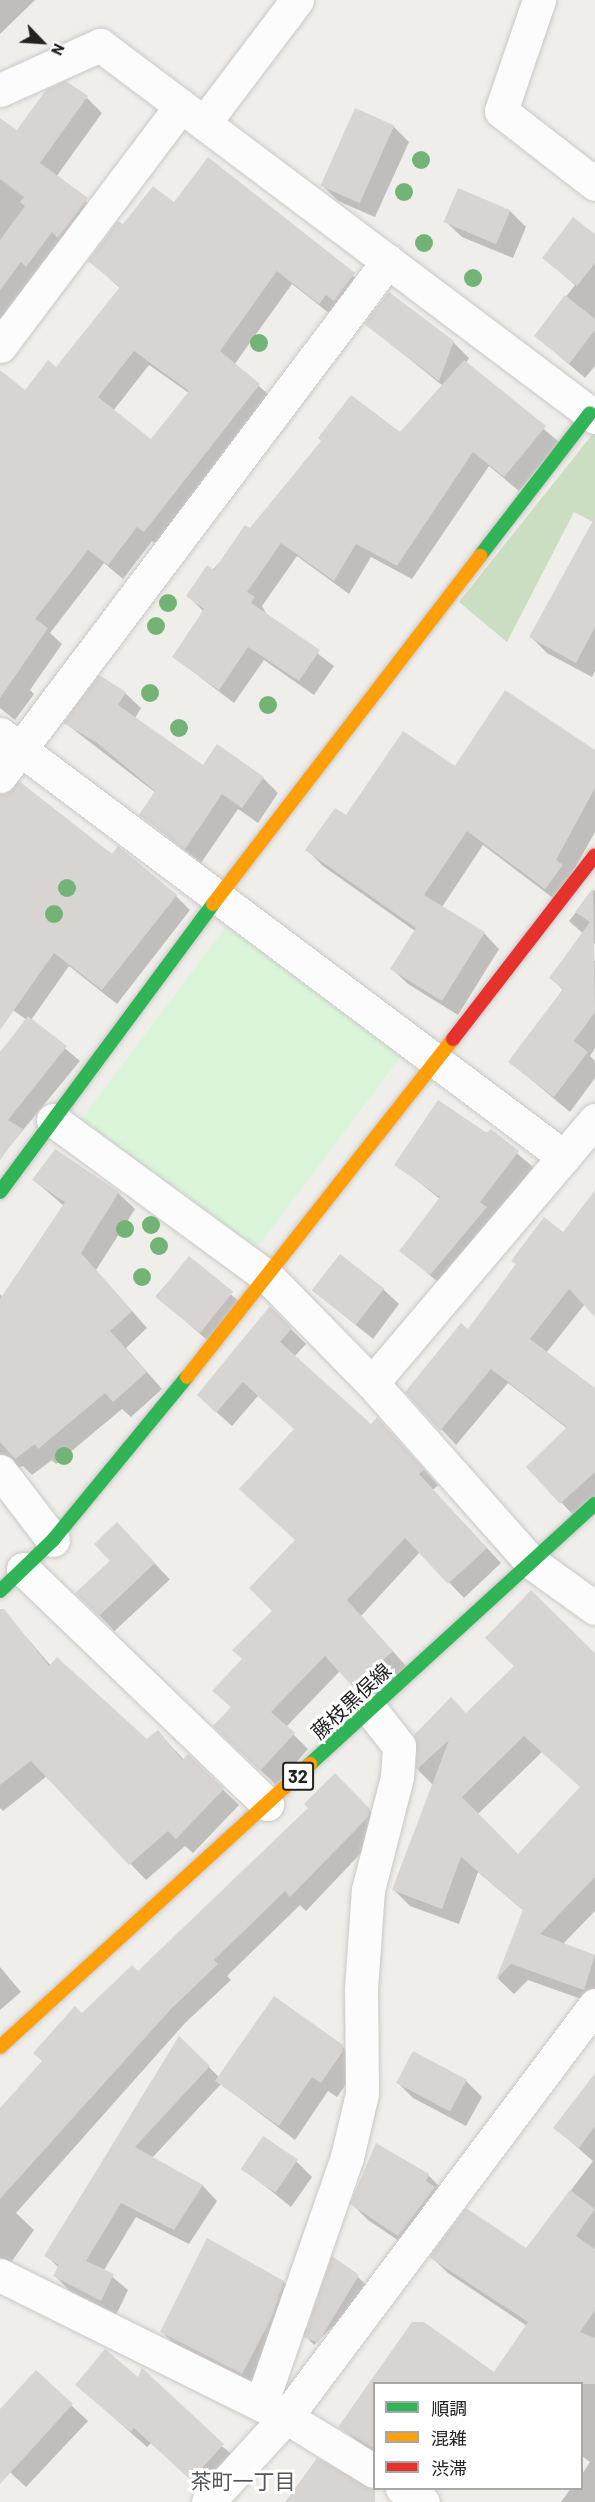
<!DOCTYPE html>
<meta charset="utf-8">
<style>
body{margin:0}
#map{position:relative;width:595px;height:2502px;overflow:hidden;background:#f0eeeb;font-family:Barlow,"Noto Sans JP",sans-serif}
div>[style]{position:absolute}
.forest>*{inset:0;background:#cbdec1}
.park>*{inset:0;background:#daf5da;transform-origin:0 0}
.shadow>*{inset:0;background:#0003;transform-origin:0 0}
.building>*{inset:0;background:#d7d4d2;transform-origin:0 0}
.roads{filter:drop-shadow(0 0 2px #c9c8c7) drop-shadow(0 0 2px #c9c8c7)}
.street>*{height:33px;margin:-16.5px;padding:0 16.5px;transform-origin:16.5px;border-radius:16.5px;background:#fdfcfc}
.fast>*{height:14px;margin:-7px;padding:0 7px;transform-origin:7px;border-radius:7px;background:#30b455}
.slow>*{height:14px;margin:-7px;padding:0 7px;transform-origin:7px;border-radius:7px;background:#ff9f0a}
.jam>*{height:14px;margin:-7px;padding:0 7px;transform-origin:7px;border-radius:7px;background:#e5322d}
.trees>*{width:18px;height:18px;margin:-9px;border-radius:50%;background:#73b476}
span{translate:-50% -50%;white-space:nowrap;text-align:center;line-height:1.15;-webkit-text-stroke:6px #fff;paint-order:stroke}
.shield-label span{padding:2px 4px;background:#fff;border:2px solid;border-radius:4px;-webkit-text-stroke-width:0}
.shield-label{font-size:18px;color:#222;font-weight:700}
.street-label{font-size:20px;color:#222}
.neighbourhood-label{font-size:21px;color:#555}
.legend{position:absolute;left:373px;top:2382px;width:210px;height:108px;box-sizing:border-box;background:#fff;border:2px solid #a7a7a7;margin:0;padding:8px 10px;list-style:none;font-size:18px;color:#222}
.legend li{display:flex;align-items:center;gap:12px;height:30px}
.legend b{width:30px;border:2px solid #a7a7a7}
.north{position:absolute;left:12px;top:12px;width:60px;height:60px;-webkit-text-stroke:4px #fff;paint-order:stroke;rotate:115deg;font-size:16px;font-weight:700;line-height:24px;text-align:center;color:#222}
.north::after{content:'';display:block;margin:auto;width:21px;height:27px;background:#222;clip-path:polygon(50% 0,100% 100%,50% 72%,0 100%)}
</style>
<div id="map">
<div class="forest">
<div style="clip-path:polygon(595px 431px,595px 523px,574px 512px,507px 642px,459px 602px)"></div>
</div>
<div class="park">
<div style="left:231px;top:920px;width:218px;height:250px;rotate:37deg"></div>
</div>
<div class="shadow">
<div style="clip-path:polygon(0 0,35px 0,0 34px)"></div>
<div style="clip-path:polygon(87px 98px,102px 113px,56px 177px,102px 215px,0 326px,0 120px,17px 133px)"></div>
<div style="clip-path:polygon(393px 126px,409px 142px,375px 217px,338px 201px,322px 185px)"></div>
<div style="clip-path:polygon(evenodd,209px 159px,369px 289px,334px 317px,292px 284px,234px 365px,274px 399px,159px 546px,152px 541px,123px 579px,104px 563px,50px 633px,62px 644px,30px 690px,34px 694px,15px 720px,0 708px,0 382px,26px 392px,57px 369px,120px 288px,90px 261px,123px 226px,175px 205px,209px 159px,149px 365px,189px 393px,151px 441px,113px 411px,149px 365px)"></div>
<div style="clip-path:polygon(510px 211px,526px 227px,513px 258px,462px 237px,446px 222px)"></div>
<div style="clip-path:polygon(595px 236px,595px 366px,585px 378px,536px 336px,575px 285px,544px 258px)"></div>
<div style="clip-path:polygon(366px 324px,453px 342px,469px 358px,466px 363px,559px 442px,519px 491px,489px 466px,412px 579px,371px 557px,349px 594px,297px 556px,262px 606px,267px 615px,334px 666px,314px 695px,264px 660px,234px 703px,174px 657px,204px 612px,188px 596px,250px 530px,401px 434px,443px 386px)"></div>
<div style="clip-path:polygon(595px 548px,595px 671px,592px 677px,547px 653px,531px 637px)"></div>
<div style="clip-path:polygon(125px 693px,141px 708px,135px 718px,203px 767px,263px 778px,278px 793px,258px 823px,238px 809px,201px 863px,141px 815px,156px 793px,65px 723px)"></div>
<div style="clip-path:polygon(595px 752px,595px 832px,571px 875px,561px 904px,483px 845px,442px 907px,484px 933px,499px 949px,458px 1015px,408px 984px,392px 969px,415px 931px,323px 866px,307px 850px,346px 818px,456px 768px)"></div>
<div style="clip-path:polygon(0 796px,112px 856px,176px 896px,190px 910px,117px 1004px,69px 966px,31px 1020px,80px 1061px,0 1158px,0 1054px,27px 1020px,0 1001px)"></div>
<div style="clip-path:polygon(594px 890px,595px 891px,595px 944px,569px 921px)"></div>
<div style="clip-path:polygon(574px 946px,595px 961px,595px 1048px,590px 1056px,595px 1061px,595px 1078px,570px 1112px,510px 1062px,564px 991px,551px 978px)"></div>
<div style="clip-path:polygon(491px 1131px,533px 1167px,445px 1288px,401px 1251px,440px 1199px,396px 1164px)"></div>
<div style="clip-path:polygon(55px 1151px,118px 1193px,135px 1209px,96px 1270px,147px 1328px,126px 1348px,162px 1389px,131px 1417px,122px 1409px,56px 1464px,52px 1460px,32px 1475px,23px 1466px,5px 1472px,0 1482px,0 1294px,3px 1298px,64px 1206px,35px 1181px)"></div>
<div style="clip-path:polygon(595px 1193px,595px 1315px,585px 1304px,546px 1353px,595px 1390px,595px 1501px,577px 1519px,528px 1467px,568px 1429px,508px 1383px,456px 1445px,407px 1392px,563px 1234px)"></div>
<div style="left:189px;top:1258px;width:77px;height:50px;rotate:41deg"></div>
<div style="clip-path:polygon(383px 1289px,399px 1304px,373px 1339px,314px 1291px)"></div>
<div style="clip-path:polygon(270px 1308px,306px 1344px,294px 1357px,371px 1426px,392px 1434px,438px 1485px,433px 1490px,501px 1563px,464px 1598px,420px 1552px,361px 1616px,407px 1667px,369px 1701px,340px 1671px,286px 1727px,308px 1749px,276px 1785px,230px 1741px,232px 1708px,214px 1691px,244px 1659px,274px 1611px,296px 1540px,296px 1430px,258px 1396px,232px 1426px,214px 1410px)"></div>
<div style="left:133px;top:1540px;width:54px;height:76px;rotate:47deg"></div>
<div style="clip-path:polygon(9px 1617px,51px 1666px,147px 1741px,158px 1732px,184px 1760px,188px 1756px,239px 1805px,193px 1853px,185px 1846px,146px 1880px,47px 1776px,3px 1811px,0 1808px,0 1624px)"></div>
<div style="clip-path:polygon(evenodd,595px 1655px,595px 1911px,563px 1944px,595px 1956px,595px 2004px,528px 1980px,514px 1994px,498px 1979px,524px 1911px,478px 1872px,459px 1924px,410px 1906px,393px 1889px,433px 1785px,418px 1770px,416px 1736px,595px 1655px,542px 1752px,581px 1787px,519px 1856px,478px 1814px,542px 1752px)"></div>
<div style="clip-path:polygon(335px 1775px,384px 1825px,382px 1831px,306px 1911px,300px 1905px,227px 1976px,231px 1980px,185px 2023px,16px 2213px,34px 2230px,0 2278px,0 2110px,82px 2015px,138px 1973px,310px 1808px)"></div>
<div style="clip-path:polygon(0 1967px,21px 1992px,0 2010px)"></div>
<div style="clip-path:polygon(179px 2038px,219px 2077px,342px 2046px,358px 2062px,358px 2067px,337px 2097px,328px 2091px,295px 2140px,221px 2084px,152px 2158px,203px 2186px,217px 2201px,189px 2244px,136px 2217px,104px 2270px,128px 2290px,116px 2315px,70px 2291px,55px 2276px,59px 2268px,46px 2255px)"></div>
<div style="clip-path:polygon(413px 2053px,466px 2081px,482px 2097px,466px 2126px,413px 2098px,398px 2083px)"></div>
<div style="clip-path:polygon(595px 2103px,595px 2502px,561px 2502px,571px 2488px,582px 2488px,582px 2474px,590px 2462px,582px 2456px,582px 2384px,527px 2326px,448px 2273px,431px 2257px,526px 2250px,593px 2161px,555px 2128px)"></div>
<div style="clip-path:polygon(297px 2162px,312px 2177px,291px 2207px,243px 2168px)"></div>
<div style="clip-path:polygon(428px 2175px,444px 2191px,414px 2251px,368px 2220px,352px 2204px)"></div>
<div style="left:358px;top:2277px;width:17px;height:79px;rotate:45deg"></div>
<div style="clip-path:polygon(283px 2282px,299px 2298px,258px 2389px,177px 2347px,162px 2332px)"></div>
<div style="clip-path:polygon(36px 2372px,88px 2421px,26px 2487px,0 2463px,0 2411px)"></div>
<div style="clip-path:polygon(138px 2379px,239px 2460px,207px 2495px,151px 2443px,147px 2447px,77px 2385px)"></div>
<div style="clip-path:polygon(374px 2384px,374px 2454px,340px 2427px)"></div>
</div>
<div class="building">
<div style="clip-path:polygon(66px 81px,88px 96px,40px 163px,88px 198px,58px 238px,52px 232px,26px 267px,21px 262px,0 290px,0 240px,25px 206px,20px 202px,24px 197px,0 179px,0 118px,17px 130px,46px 90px)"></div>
<div style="left:355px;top:108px;width:43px;height:85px;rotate:24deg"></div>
<div style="clip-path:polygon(evenodd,208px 157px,355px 273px,334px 301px,326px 295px,319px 304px,277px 271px,220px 351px,260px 384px,144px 532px,137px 527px,108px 565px,88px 550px,35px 619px,48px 628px,0 698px,0 370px,25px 390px,48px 360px,56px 367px,120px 287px,88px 261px,118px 221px,123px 224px,153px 186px,174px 202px,208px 157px,134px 351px,189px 391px,151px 439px,98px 397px,134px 351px)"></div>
<div style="left:458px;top:188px;width:57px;height:37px;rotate:23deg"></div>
<div style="clip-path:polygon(573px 217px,595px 234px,595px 263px,577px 286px,542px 258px)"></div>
<div style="clip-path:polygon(389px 292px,454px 341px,439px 381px,364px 324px)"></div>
<div style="clip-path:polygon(565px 295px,595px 319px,595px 330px,569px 364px,534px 336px)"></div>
<div style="clip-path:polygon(464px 360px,546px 426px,504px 477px,473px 452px,397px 566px,356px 544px,334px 581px,281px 543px,247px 592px,255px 597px,251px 603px,320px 650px,299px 681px,248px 647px,219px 690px,172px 657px,204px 609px,186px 596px,207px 565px,214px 570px,245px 525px,250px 528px,321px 441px,318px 438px,351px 395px,400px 432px)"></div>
<div style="clip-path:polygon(595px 517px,595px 627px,576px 663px,529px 637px)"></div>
<div style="clip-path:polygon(99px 675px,126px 692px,118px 705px,203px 765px,217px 744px,264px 777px,242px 808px,222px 794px,185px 849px,139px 815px,155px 791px,96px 742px,63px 723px)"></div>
<div style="clip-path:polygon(505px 690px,595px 750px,595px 788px,556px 860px,563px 865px,545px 889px,467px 831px,424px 895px,485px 932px,442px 1001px,390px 969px,416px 928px,305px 850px,335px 808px,346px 815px,403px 731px,455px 766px)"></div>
<div style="clip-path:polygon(19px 781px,112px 854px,118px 846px,177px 895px,102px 990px,54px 953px,0 1030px,0 794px,8px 793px)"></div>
<div style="clip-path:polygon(593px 888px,595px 1012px,574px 1041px,588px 1052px,554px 1097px,508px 1062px,563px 989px,549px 978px,590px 922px,575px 912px)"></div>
<div style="clip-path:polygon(28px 1016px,67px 1046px,8px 1120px,23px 1129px,0 1160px,0 1052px)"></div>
<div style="clip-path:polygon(438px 1100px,487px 1133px,491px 1129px,519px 1151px,480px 1202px,487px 1207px,430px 1275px,399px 1251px,440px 1197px,394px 1165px)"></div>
<div style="clip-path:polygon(55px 1149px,119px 1192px,81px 1253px,132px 1311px,110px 1331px,147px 1372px,113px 1402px,105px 1393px,38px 1449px,35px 1444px,15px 1459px,0 1442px,0 1299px,65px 1202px,32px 1180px)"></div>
<div style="clip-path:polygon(595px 1190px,595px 1317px,569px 1289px,530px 1339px,595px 1388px,595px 1472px,560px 1504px,526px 1467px,567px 1427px,491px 1369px,440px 1431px,405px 1392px,461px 1323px,468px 1329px,516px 1264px,511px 1261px,544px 1217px,563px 1232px)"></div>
<div style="left:340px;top:1254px;width:56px;height:46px;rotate:38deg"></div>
<div style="left:189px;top:1256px;width:57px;height:53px;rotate:39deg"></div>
<div style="clip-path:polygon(270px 1306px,292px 1328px,280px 1342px,371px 1424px,377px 1417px,424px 1470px,419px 1474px,487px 1548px,448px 1584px,405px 1538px,347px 1600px,393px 1651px,353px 1687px,325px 1656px,271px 1712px,295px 1733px,260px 1771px,213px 1726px,231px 1707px,212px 1691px,242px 1659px,232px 1650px,272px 1611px,249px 1588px,295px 1540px,239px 1489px,294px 1429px,243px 1382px,216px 1413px,197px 1395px)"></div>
<div style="clip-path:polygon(117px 1522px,155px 1563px,99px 1616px,75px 1593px,110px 1561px,94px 1544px)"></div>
<div style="clip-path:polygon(evenodd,531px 1590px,595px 1653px,595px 1877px,540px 1934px,595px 1955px,584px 1990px,511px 1964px,496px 1979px,523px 1910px,461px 1857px,442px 1909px,392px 1890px,449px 1740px,416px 1770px,414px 1735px,451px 1697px,466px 1713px,514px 1666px,485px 1638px,531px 1590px,524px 1736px,580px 1787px,518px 1854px,462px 1797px,524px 1736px)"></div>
<div style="clip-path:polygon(0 1609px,4px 1609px,49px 1666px,57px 1657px,147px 1739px,158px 1730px,182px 1760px,188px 1754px,224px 1789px,176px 1839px,168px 1831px,129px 1865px,31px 1761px,0 1785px)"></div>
<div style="clip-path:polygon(335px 1773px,370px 1809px,368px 1817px,290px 1897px,285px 1891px,214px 1960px,218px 1964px,171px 2009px,0 2199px,0 2108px,42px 2061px,33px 2053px,75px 2006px,82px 2013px,132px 1965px,138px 1971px,308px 1808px,304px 1804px)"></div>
<div style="clip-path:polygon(274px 1996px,343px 2045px,343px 2051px,321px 2083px,312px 2077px,279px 2126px,215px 2081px)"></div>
<div style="clip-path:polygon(179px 2036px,210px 2066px,135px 2147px,203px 2185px,174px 2230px,121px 2203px,86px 2261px,114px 2274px,101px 2301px,53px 2276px,59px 2265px,44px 2256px)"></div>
<div style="left:413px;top:2051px;width:61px;height:36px;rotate:28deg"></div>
<div style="clip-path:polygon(595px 2073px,595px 2126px,579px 2148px,553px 2128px)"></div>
<div style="left:263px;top:2136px;width:42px;height:40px;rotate:34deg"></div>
<div style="clip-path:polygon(376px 2143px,429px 2174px,426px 2181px,435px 2187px,398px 2236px,350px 2204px)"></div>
<div style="clip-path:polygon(570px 2190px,595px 2209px,576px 2236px,595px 2249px,595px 2310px,580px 2332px,595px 2338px,595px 2384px,375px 2384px,375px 2449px,338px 2427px,412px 2322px,424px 2322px,494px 2372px,528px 2322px,429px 2257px,466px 2208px,526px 2248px)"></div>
<div style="clip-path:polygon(207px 2238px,284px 2281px,271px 2319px,242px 2374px,160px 2332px)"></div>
<div style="clip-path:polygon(332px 2256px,359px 2275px,318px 2343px,304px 2337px)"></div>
<div style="clip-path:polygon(105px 2349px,138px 2377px,142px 2368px,224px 2444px,191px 2480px,134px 2428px,131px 2432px,75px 2385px)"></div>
<div style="clip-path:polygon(36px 2370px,73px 2404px,0 2484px,0 2409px)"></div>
<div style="clip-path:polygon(317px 2458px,375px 2490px,375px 2502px,285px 2502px)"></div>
</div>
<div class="roads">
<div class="street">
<div style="left:539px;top:0;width:117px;rotate:108.9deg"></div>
<div style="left:501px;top:111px;width:119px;rotate:37.8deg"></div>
<div style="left:0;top:90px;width:110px;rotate:-24.2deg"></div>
<div style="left:100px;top:45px;width:619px;rotate:36.93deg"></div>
<div style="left:204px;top:123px;width:154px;rotate:-52.9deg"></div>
<div style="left:0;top:346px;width:301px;rotate:-53deg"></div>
<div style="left:0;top:734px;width:705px;rotate:36.87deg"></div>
<div style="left:0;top:776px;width:645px;rotate:-53.01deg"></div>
<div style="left:53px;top:1120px;width:268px;rotate:36.2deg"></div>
<div style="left:269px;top:1278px;width:147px;rotate:45.6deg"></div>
<div style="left:372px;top:1383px;width:239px;rotate:48.4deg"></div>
<div style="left:531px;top:1562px;width:79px;rotate:35.7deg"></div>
<div style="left:372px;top:1383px;width:345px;rotate:-49.7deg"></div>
<div style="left:0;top:1471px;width:87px;rotate:52.5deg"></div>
<div style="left:23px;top:1569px;width:339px;rotate:43.9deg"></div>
<div style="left:0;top:2275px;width:319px;rotate:26.4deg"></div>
<div style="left:286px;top:2417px;width:103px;rotate:31.5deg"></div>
<div style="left:261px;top:2404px;width:262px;rotate:-70.8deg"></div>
<div style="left:347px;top:2157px;width:65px;rotate:-76.6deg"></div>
<div style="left:362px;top:2094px;width:105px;rotate:-90.5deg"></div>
<div style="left:361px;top:1989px;width:99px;rotate:-86deg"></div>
<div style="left:368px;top:1890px;width:117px;rotate:-75.6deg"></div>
<div style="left:397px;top:1777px;width:31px;rotate:-86deg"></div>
<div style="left:399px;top:1746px;width:47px;rotate:-128.1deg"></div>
<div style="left:402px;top:2488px;width:25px;rotate:34deg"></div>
<div style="left:208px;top:2502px;width:115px;rotate:-47.5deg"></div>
<div style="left:286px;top:2417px;width:515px;rotate:-53.13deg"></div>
</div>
<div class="fast">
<div style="left:480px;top:556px;width:180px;rotate:-52.4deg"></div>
<div style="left:0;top:1192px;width:358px;rotate:-53.5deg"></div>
<div style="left:0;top:1591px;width:74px;rotate:-43.9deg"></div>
<div style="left:53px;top:1540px;width:211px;rotate:-50.6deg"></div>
<div style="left:310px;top:1764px;width:386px;rotate:-42.4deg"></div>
</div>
<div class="slow">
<div style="left:213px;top:904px;width:439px;rotate:-52.5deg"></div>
<div style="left:187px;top:1377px;width:430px;rotate:-51.8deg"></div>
<div style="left:0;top:2047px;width:420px;rotate:-42.4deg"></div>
</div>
<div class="jam">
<div style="left:453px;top:1039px;width:232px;rotate:-52.3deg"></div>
</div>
</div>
<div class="trees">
<div style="left:421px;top:160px"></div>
<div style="left:404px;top:192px"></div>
<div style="left:424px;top:243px"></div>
<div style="left:473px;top:278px"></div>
<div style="left:259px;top:343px"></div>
<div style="left:168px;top:603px"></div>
<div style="left:156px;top:626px"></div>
<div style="left:150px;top:693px"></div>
<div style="left:268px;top:705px"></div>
<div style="left:179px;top:728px"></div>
<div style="left:67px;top:888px"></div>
<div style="left:54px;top:914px"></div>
<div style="left:151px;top:1225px"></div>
<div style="left:125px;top:1229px"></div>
<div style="left:159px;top:1246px"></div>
<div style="left:142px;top:1277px"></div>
<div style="left:64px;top:1456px"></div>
</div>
<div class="shield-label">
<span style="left:298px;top:1776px">32</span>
</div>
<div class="street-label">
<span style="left:351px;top:1701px;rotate:-43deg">藤枝黒俣線</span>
</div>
<div class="neighbourhood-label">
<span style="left:243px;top:2481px">茶町一丁目</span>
</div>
<ul class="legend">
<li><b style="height:8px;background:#30b455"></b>順調</li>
<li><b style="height:8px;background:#ff9f0a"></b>混雑</li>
<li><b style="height:8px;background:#e5322d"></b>渋滞</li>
</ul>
<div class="north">N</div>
</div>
